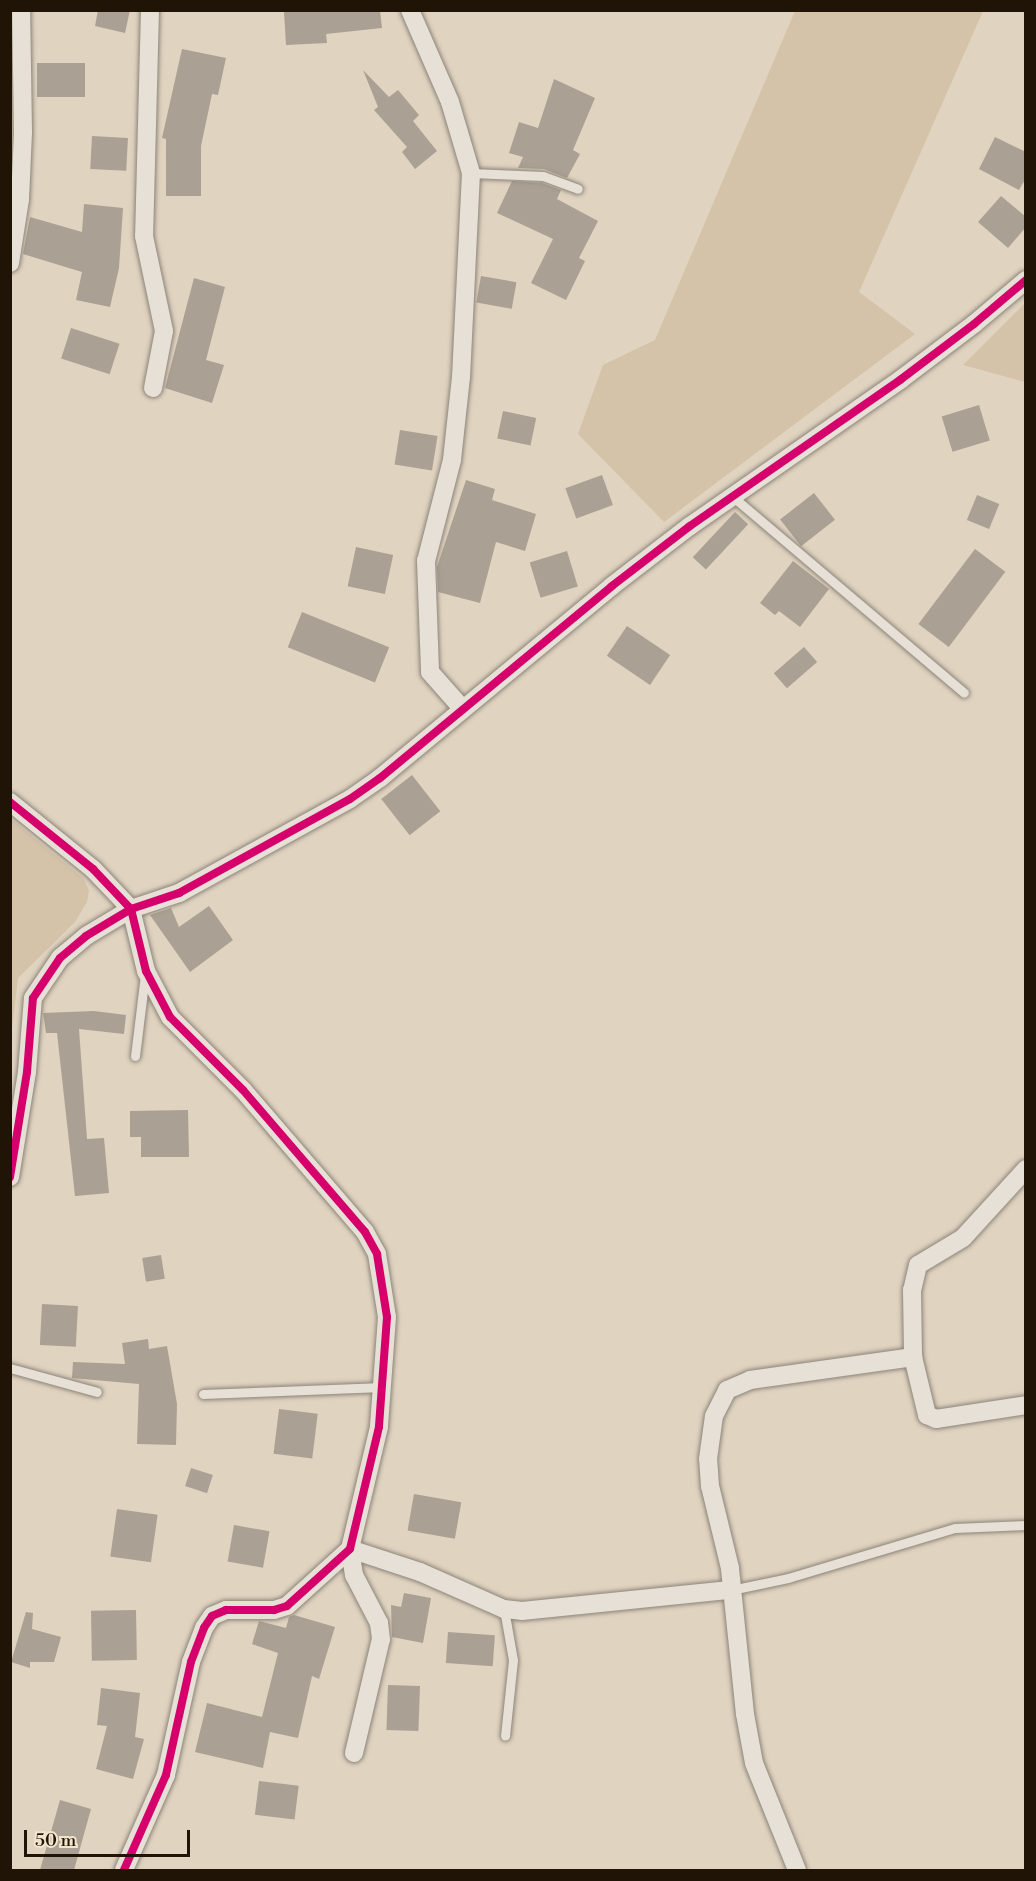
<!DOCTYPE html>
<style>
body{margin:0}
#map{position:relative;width:1036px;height:1881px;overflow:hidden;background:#e0d3c0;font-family:"Libre Bodoni",serif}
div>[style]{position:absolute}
.green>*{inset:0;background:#d4c2a9}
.building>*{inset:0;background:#aaa093;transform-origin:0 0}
.roads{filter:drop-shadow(0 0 2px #8c8478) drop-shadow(0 0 2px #8c8478)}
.service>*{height:9px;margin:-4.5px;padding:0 4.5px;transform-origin:4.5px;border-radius:4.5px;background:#e6e0d6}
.minor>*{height:18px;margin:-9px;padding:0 9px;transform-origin:9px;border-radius:9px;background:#e6e0d6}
.cycleway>*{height:8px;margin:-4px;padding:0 4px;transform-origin:4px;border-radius:4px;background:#d6006c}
span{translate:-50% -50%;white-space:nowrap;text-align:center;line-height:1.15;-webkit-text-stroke:5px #f3e4ce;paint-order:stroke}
.frame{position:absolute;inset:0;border:12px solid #201407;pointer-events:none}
.scale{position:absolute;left:24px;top:1830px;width:166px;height:27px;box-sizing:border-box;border:3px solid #201407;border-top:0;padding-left:8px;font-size:18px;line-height:21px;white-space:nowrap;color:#201407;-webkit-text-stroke:4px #f3e4ce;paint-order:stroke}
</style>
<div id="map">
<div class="green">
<div style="clip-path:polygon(795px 11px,983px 11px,859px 292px,915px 334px,664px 522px,578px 434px,603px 365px,655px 340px)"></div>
<div style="clip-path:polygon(1025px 302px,1025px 382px,963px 365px,1024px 304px)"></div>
<div style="clip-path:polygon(11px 819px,83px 878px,89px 890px,87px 902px,75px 922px,18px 978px,11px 1037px)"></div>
</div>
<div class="building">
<div style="clip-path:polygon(98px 10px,130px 10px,125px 33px,95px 26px)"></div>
<div style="clip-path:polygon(316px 10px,380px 10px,382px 28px,326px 34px,327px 43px,286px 45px,284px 12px)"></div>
<div style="clip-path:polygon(182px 49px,226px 58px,218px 95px,212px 94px,201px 146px,201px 196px,166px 196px,166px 139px,162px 138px)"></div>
<div style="left:37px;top:63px;width:48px;height:34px"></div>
<div style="clip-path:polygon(363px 70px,389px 97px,398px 90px,419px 115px,413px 121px,437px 151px,415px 169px,402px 152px,407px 147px,374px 110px,378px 107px)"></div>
<div style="clip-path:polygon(554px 79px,595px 98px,573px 150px,580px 154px,567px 178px,544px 169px,518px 168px,523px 157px,509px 153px,519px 122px,538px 128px)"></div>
<div style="left:92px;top:136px;width:36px;height:33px;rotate:3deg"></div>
<div style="clip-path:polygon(995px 137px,1026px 152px,1026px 178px,1019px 190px,979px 169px)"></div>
<div style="clip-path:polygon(512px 181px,542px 183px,561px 190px,557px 199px,598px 221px,579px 258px,585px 261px,566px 300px,531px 283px,553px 239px,497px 213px)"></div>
<div style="clip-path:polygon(1001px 196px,1026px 217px,1026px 227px,1008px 248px,978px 222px)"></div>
<div style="clip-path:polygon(84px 204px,123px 208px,119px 268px,110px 307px,76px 300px,82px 272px,23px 254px,30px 217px,82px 232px)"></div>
<div style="left:481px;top:276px;width:36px;height:27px;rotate:10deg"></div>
<div style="clip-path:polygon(194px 278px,225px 287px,206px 360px,224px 365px,212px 403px,165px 388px)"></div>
<div style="left:71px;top:328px;width:51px;height:32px;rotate:18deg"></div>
<div style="left:979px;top:405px;width:37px;height:39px;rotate:73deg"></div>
<div style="left:503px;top:411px;width:34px;height:28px;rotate:12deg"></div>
<div style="left:400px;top:430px;width:38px;height:35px;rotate:9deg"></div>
<div style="left:602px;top:475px;width:32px;height:39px;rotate:70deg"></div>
<div style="clip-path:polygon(466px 480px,495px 489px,492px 500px,536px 514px,525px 551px,496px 542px,480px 603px,438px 592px,437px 567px)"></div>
<div style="left:814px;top:493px;width:34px;height:43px;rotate:52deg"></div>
<div style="left:977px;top:495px;width:24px;height:27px;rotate:22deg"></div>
<div style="left:735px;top:512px;width:18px;height:62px;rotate:43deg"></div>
<div style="left:356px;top:547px;width:38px;height:40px;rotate:12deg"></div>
<div style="left:975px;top:549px;width:38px;height:94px;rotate:37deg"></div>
<div style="left:567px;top:551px;width:37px;height:39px;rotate:73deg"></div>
<div style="clip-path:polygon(793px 561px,829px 589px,800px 627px,779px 611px,775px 615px,760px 603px)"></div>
<div style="left:302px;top:612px;width:94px;height:38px;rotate:22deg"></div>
<div style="left:627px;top:626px;width:52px;height:36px;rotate:34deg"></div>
<div style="left:804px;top:647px;width:20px;height:40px;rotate:49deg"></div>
<div style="left:412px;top:775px;width:46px;height:39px;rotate:52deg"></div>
<div style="clip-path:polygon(209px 906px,233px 940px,190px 972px,150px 915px,171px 908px,179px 927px)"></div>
<div style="clip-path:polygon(94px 1011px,126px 1015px,124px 1034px,79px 1029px,87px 1139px,104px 1138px,109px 1193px,75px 1196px,57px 1033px,46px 1033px,43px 1013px)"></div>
<div style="clip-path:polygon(188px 1110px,189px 1157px,141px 1157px,141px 1137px,130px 1137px,130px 1111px)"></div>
<div style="left:161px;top:1255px;width:24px;height:19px;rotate:81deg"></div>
<div style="left:42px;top:1304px;width:36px;height:41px;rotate:3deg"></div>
<div style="clip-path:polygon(148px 1339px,149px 1349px,167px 1346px,177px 1404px,176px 1445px,137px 1444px,139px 1384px,72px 1378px,73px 1362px,125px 1364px,122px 1343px)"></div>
<div style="left:279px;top:1409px;width:39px;height:45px;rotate:7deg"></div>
<div style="left:191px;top:1468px;width:23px;height:19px;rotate:18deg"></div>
<div style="left:414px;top:1494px;width:48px;height:37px;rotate:10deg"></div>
<div style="left:117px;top:1509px;width:41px;height:48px;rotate:8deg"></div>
<div style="left:234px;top:1525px;width:36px;height:37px;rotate:10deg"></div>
<div style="clip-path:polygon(404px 1593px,431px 1598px,423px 1643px,392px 1637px,391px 1605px,401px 1607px)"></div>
<div style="left:136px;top:1610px;width:50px;height:45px;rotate:89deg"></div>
<div style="clip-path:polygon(26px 1612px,33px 1613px,32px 1629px,61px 1637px,54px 1662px,30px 1662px,30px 1668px,11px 1662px)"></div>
<div style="clip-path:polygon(294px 1615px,335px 1627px,319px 1679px,312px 1676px,298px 1738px,270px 1732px,263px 1768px,195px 1752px,207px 1703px,262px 1717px,278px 1653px,252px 1644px,259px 1621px,286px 1628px,289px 1617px)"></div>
<div style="left:448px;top:1632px;width:47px;height:31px;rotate:4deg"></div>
<div style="left:388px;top:1685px;width:32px;height:45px;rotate:2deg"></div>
<div style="clip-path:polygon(101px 1688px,140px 1693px,135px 1737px,144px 1739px,133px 1779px,96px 1769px,107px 1726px,97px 1725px)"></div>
<div style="left:259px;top:1781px;width:40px;height:34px;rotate:7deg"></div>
<div style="clip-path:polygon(60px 1800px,91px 1809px,74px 1870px,40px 1870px)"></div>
</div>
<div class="roads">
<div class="service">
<div style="left:471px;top:173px;width:72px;rotate:2.4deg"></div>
<div style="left:543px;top:176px;width:37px;rotate:20deg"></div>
<div style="left:732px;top:496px;width:304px;rotate:40.3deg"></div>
<div style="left:135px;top:1056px;width:82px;rotate:-83deg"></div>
<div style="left:10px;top:1368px;width:90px;rotate:15.4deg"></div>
<div style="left:203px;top:1394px;width:180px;rotate:-2.2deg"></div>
<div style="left:731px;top:1590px;width:58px;rotate:-11.9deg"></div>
<div style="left:788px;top:1578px;width:174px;rotate:-16.7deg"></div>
<div style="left:955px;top:1528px;width:71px;rotate:-2.4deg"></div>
<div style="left:504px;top:1609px;width:52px;rotate:80deg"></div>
<div style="left:513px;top:1660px;width:76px;rotate:96deg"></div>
</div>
<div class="minor">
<div style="left:150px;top:10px;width:226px;rotate:91.5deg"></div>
<div style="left:144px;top:236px;width:97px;rotate:78.1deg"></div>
<div style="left:164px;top:331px;width:58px;rotate:100.9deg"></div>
<div style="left:410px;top:10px;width:100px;rotate:66.5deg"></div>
<div style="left:450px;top:102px;width:74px;rotate:73.5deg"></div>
<div style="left:471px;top:173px;width:204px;rotate:92.8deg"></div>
<div style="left:461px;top:377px;width:83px;rotate:96.2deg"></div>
<div style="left:452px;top:460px;width:104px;rotate:104.4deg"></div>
<div style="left:426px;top:561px;width:111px;rotate:87.9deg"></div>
<div style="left:430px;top:672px;width:47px;rotate:48.5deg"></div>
<div style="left:10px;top:263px;width:65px;rotate:-81.1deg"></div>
<div style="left:20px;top:199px;width:67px;rotate:-87.4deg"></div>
<div style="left:23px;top:132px;width:122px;rotate:-90.9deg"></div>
<div style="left:10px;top:802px;width:107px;rotate:38.9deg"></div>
<div style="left:93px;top:869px;width:55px;rotate:46.5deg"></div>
<div style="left:131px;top:909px;width:64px;rotate:76.4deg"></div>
<div style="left:146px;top:971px;width:52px;rotate:62.4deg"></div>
<div style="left:170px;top:1017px;width:103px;rotate:45deg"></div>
<div style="left:243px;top:1090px;width:187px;rotate:49.3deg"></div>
<div style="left:365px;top:1232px;width:25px;rotate:61deg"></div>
<div style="left:377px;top:1254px;width:64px;rotate:81deg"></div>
<div style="left:387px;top:1317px;width:110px;rotate:94.2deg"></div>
<div style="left:379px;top:1427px;width:125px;rotate:103.4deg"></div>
<div style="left:350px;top:1549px;width:85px;rotate:137.9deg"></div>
<div style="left:287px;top:1606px;width:14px;rotate:163deg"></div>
<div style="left:274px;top:1610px;width:48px;rotate:180deg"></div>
<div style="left:226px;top:1610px;width:15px;rotate:157deg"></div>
<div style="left:212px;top:1616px;width:14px;rotate:124deg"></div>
<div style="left:204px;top:1628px;width:36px;rotate:111deg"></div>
<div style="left:191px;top:1662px;width:116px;rotate:102.5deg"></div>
<div style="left:166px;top:1775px;width:104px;rotate:113.9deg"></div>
<div style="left:1026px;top:1169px;width:93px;rotate:132.4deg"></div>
<div style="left:963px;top:1238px;width:52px;rotate:149deg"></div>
<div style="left:918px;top:1265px;width:26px;rotate:103deg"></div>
<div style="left:912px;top:1290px;width:67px;rotate:89.1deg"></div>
<div style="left:913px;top:1357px;width:60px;rotate:76.4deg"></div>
<div style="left:927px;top:1415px;width:10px;rotate:24deg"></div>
<div style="left:936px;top:1419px;width:91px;rotate:-8.8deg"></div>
<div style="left:10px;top:1177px;width:106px;rotate:-80.8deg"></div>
<div style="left:27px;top:1072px;width:74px;rotate:-85.4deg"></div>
<div style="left:33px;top:998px;width:48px;rotate:-56deg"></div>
<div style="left:60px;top:958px;width:34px;rotate:-40deg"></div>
<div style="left:86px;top:936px;width:52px;rotate:-31deg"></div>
<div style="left:131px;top:909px;width:51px;rotate:-18.4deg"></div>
<div style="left:179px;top:893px;width:195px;rotate:-28.8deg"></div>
<div style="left:350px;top:799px;width:37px;rotate:-35deg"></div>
<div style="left:380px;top:778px;width:301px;rotate:-39.6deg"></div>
<div style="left:612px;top:586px;width:98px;rotate:-37.6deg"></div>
<div style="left:690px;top:526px;width:256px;rotate:-34.8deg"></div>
<div style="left:900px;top:380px;width:93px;rotate:-37.1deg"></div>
<div style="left:974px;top:324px;width:68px;rotate:-40.2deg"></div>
<div style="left:354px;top:1753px;width:117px;rotate:-76.7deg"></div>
<div style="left:381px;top:1639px;width:16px;rotate:-97deg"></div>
<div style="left:379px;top:1623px;width:54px;rotate:-117.5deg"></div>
<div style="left:354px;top:1575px;width:26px;rotate:-99deg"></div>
<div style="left:350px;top:1549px;width:74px;rotate:18.2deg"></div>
<div style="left:420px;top:1572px;width:92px;rotate:23.8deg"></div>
<div style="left:504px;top:1609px;width:18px;rotate:6deg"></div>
<div style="left:522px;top:1611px;width:209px;rotate:-5.8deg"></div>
<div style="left:797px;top:1870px;width:115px;rotate:-111.9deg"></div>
<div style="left:754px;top:1763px;width:50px;rotate:-100.4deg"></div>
<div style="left:745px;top:1714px;width:147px;rotate:-95.9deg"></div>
<div style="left:730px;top:1568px;width:84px;rotate:-103.7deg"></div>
<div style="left:710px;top:1486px;width:27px;rotate:-94deg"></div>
<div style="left:708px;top:1459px;width:43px;rotate:-82.1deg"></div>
<div style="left:714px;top:1416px;width:29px;rotate:-63deg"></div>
<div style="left:727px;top:1390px;width:25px;rotate:-23deg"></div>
<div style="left:750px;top:1380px;width:165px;rotate:-8deg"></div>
</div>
</div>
<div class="cycleway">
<div style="left:10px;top:802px;width:107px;rotate:38.9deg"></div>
<div style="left:93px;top:869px;width:55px;rotate:46.5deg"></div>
<div style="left:131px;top:909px;width:64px;rotate:76.4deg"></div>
<div style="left:146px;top:971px;width:52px;rotate:62.4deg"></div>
<div style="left:170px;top:1017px;width:103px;rotate:45deg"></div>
<div style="left:243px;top:1090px;width:187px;rotate:49.3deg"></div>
<div style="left:365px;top:1232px;width:25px;rotate:61deg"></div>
<div style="left:377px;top:1254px;width:64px;rotate:81deg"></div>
<div style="left:387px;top:1317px;width:110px;rotate:94.2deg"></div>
<div style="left:379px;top:1427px;width:125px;rotate:103.4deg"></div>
<div style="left:350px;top:1549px;width:85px;rotate:137.9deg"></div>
<div style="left:287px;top:1606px;width:14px;rotate:163deg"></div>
<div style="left:274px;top:1610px;width:48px;rotate:180deg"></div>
<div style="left:226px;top:1610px;width:15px;rotate:157deg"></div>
<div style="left:212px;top:1616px;width:14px;rotate:124deg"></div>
<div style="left:204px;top:1628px;width:36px;rotate:111deg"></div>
<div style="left:191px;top:1662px;width:116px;rotate:102.5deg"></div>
<div style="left:166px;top:1775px;width:104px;rotate:113.9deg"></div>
<div style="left:10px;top:1177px;width:106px;rotate:-80.8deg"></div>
<div style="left:27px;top:1072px;width:74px;rotate:-85.4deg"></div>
<div style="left:33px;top:998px;width:48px;rotate:-56deg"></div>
<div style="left:60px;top:958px;width:34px;rotate:-40deg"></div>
<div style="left:86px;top:936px;width:52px;rotate:-31deg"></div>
<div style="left:131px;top:909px;width:51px;rotate:-18.4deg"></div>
<div style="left:179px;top:893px;width:195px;rotate:-28.8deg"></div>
<div style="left:350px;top:799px;width:37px;rotate:-35deg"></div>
<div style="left:380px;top:778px;width:301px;rotate:-39.6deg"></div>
<div style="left:612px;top:586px;width:98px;rotate:-37.6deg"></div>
<div style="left:690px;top:526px;width:256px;rotate:-34.8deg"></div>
<div style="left:900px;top:380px;width:93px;rotate:-37.1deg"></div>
<div style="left:974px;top:324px;width:68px;rotate:-40.2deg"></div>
</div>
<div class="frame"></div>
<div class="scale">50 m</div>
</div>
